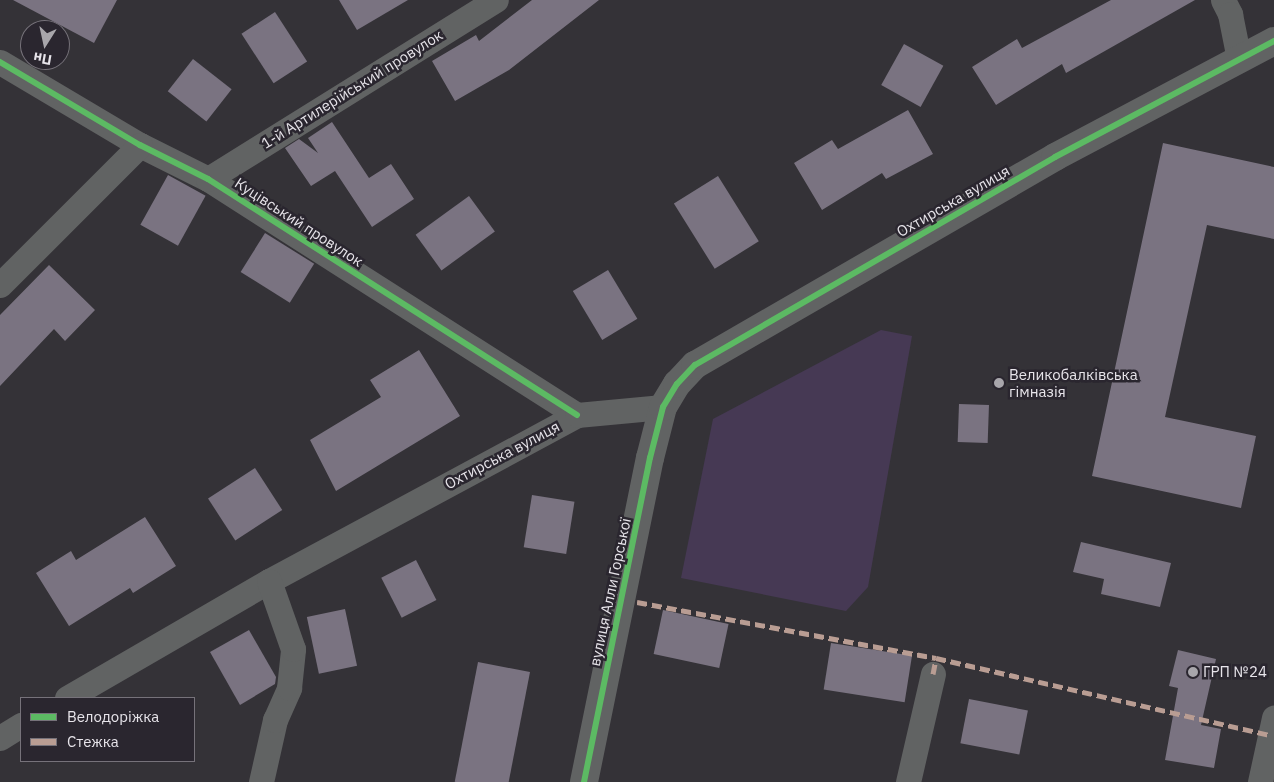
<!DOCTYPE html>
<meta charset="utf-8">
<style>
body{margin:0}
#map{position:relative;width:1274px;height:782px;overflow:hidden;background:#343237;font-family:"IBM Plex Sans",sans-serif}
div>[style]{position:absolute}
.green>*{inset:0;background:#463954}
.building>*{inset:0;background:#7a7381;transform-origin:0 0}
.minor>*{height:25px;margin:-12.5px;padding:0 12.5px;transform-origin:12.5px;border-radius:12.5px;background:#616363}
.tertiary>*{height:28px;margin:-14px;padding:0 14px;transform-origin:14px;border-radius:14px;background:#616363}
.quiet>*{height:5px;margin-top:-2.5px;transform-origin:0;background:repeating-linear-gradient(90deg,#b99d93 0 10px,transparent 0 15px)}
.cycleway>*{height:6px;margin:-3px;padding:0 3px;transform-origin:3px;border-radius:3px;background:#5cba63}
.dots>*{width:14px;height:14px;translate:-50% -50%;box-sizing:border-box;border:2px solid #2a262f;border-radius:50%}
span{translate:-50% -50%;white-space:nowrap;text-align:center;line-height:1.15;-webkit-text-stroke:5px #2a262f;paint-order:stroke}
.street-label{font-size:15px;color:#e7e4ea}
.poi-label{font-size:15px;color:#e7e4ea}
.left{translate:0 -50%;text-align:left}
.legend{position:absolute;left:20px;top:697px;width:175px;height:65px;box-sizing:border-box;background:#2a262f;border:1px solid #76727a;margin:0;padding:6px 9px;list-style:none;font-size:15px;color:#e7e4ea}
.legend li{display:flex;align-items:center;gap:10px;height:25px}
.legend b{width:25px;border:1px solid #76727a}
.north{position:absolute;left:20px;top:20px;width:50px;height:50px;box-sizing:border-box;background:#2a262f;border:1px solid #76727a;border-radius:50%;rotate:190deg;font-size:14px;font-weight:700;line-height:20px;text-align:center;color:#e7e4ea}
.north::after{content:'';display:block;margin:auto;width:18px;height:22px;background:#a8a6ab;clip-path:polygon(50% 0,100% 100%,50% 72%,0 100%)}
</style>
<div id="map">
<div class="green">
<div style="clip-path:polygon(881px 330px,912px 336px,868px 587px,846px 611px,681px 578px,713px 419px)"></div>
</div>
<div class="building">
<div style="clip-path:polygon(13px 0,117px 0,94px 43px)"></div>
<div style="clip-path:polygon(339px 0,408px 0,357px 30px)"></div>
<div style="clip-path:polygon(532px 0,599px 0,509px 70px,455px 101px,432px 61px,476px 35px,479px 41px)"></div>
<div style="clip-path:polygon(1111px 0,1195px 0,1066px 73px,1062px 64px,996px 105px,972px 67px,1017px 39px,1022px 48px)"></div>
<div style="left:275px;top:12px;width:59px;height:40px;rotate:57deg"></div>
<div style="left:904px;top:44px;width:45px;height:47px;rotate:29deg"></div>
<div style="left:193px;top:59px;width:49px;height:41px;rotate:38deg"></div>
<div style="clip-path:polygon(908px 110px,933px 154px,886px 179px,882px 173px,822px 210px,794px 163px,832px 140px,838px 149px)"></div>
<div style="clip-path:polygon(332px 122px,369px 178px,391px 164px,414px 199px,372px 227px,335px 171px,311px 186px,285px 148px,299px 139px,318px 153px,308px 138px)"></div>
<div style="clip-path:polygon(1163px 143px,1274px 167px,1274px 239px,1207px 225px,1165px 417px,1256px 436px,1241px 508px,1092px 476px)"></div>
<div style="left:168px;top:175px;width:43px;height:57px;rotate:29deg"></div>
<div style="left:718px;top:176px;width:77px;height:52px;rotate:58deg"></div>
<div style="left:469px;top:196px;width:44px;height:66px;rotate:54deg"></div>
<div style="left:265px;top:233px;width:58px;height:46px;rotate:32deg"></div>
<div style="clip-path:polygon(49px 265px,95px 310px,65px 341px,54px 329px,0 386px,0 315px)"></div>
<div style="left:608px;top:270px;width:57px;height:41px;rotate:59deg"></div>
<div style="clip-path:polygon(419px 350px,460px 416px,336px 491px,310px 440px,381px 397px,370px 380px)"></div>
<div style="left:959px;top:404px;width:30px;height:38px;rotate:2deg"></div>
<div style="left:255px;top:468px;width:50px;height:56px;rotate:57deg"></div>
<div style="left:532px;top:495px;width:43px;height:53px;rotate:9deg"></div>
<div style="clip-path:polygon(145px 517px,176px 566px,133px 593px,130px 588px,69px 626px,36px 573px,71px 551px,76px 560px)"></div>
<div style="clip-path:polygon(1081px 542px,1171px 563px,1160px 607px,1101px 594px,1104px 579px,1073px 572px)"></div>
<div style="left:416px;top:560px;width:45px;height:39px;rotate:63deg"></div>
<div style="left:345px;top:609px;width:58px;height:39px;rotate:78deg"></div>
<div style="left:663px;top:610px;width:67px;height:45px;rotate:12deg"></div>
<div style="clip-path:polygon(249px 630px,276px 677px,275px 684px,240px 705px,210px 652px)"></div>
<div style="left:831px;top:643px;width:82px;height:47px;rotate:9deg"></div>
<div style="clip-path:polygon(1178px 650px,1216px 659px,1201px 725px,1221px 729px,1214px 768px,1165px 760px,1178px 688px,1169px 686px)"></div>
<div style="left:478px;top:662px;width:53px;height:122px;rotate:11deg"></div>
<div style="left:969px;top:699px;width:60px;height:45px;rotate:11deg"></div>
</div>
<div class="minor">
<div style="left:1223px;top:0;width:16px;rotate:63deg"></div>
<div style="left:1230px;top:14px;width:46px;rotate:78.7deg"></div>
<div style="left:0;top:62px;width:163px;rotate:30.7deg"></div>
<div style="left:140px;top:145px;width:76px;rotate:26.6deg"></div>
<div style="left:208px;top:179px;width:438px;rotate:32.6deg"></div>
<div style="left:208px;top:179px;width:339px;rotate:-31.9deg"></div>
<div style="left:0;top:285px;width:198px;rotate:-45deg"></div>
<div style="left:67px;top:698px;width:233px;rotate:-30.1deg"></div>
<div style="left:269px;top:581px;width:350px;rotate:-28.3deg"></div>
<div style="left:577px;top:415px;width:86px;rotate:-5.3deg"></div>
<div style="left:0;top:738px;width:25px;rotate:-32deg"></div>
<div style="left:261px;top:782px;width:64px;rotate:-77.3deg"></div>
<div style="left:275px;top:720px;width:35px;rotate:-66deg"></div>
<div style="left:289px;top:688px;width:39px;rotate:-84deg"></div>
<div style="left:293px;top:649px;width:72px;rotate:-109.4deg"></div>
<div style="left:908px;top:782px;width:111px;rotate:-77deg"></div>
<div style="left:1260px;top:782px;width:66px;rotate:-77.7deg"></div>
</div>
<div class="tertiary">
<div style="left:584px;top:782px;width:331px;rotate:-78.5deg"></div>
<div style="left:650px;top:458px;width:53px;rotate:-75.7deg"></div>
<div style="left:663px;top:407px;width:27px;rotate:-59deg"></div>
<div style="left:677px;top:384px;width:26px;rotate:-47deg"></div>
<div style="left:695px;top:365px;width:416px;rotate:-30deg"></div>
<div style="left:1055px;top:157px;width:248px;rotate:-27.9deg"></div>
</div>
<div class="quiet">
<div style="left:637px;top:602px;width:304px;rotate:10.6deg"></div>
<div style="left:936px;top:658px;width:343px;rotate:13deg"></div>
<div style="left:933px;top:674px;width:16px;rotate:-79deg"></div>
</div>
<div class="cycleway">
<div style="left:0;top:62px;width:163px;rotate:30.7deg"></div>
<div style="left:140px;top:145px;width:76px;rotate:26.6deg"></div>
<div style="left:208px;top:179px;width:438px;rotate:32.6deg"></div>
<div style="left:584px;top:782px;width:331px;rotate:-78.5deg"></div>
<div style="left:650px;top:458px;width:53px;rotate:-75.7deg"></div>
<div style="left:663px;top:407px;width:27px;rotate:-59deg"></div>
<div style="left:677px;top:384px;width:26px;rotate:-47deg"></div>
<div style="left:695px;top:365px;width:416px;rotate:-30deg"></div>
<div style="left:1055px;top:157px;width:248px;rotate:-27.9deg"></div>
</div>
<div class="dots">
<div style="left:999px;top:383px;background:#a8a6ab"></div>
<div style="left:1193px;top:672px;background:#a8a6ab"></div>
</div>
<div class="street-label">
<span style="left:352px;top:89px;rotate:-32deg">1-й Артилерійський провулок</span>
<span style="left:953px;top:201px;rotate:-30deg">Охтирська вулиця</span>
<span style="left:299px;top:222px;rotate:33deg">Куцівський провулок</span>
<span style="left:502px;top:455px;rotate:-28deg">Охтирська вулиця</span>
<span style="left:610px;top:592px;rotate:-78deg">вулиця Алли Горської</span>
</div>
<div class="poi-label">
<span class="left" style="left:1009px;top:383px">Великобалківська<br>гімназія</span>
<span class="left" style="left:1203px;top:672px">ГРП №24</span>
</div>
<ul class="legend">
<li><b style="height:6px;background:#5cba63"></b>Велодоріжка</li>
<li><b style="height:6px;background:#b99d93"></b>Стежка</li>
</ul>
<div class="north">Пн</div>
</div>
